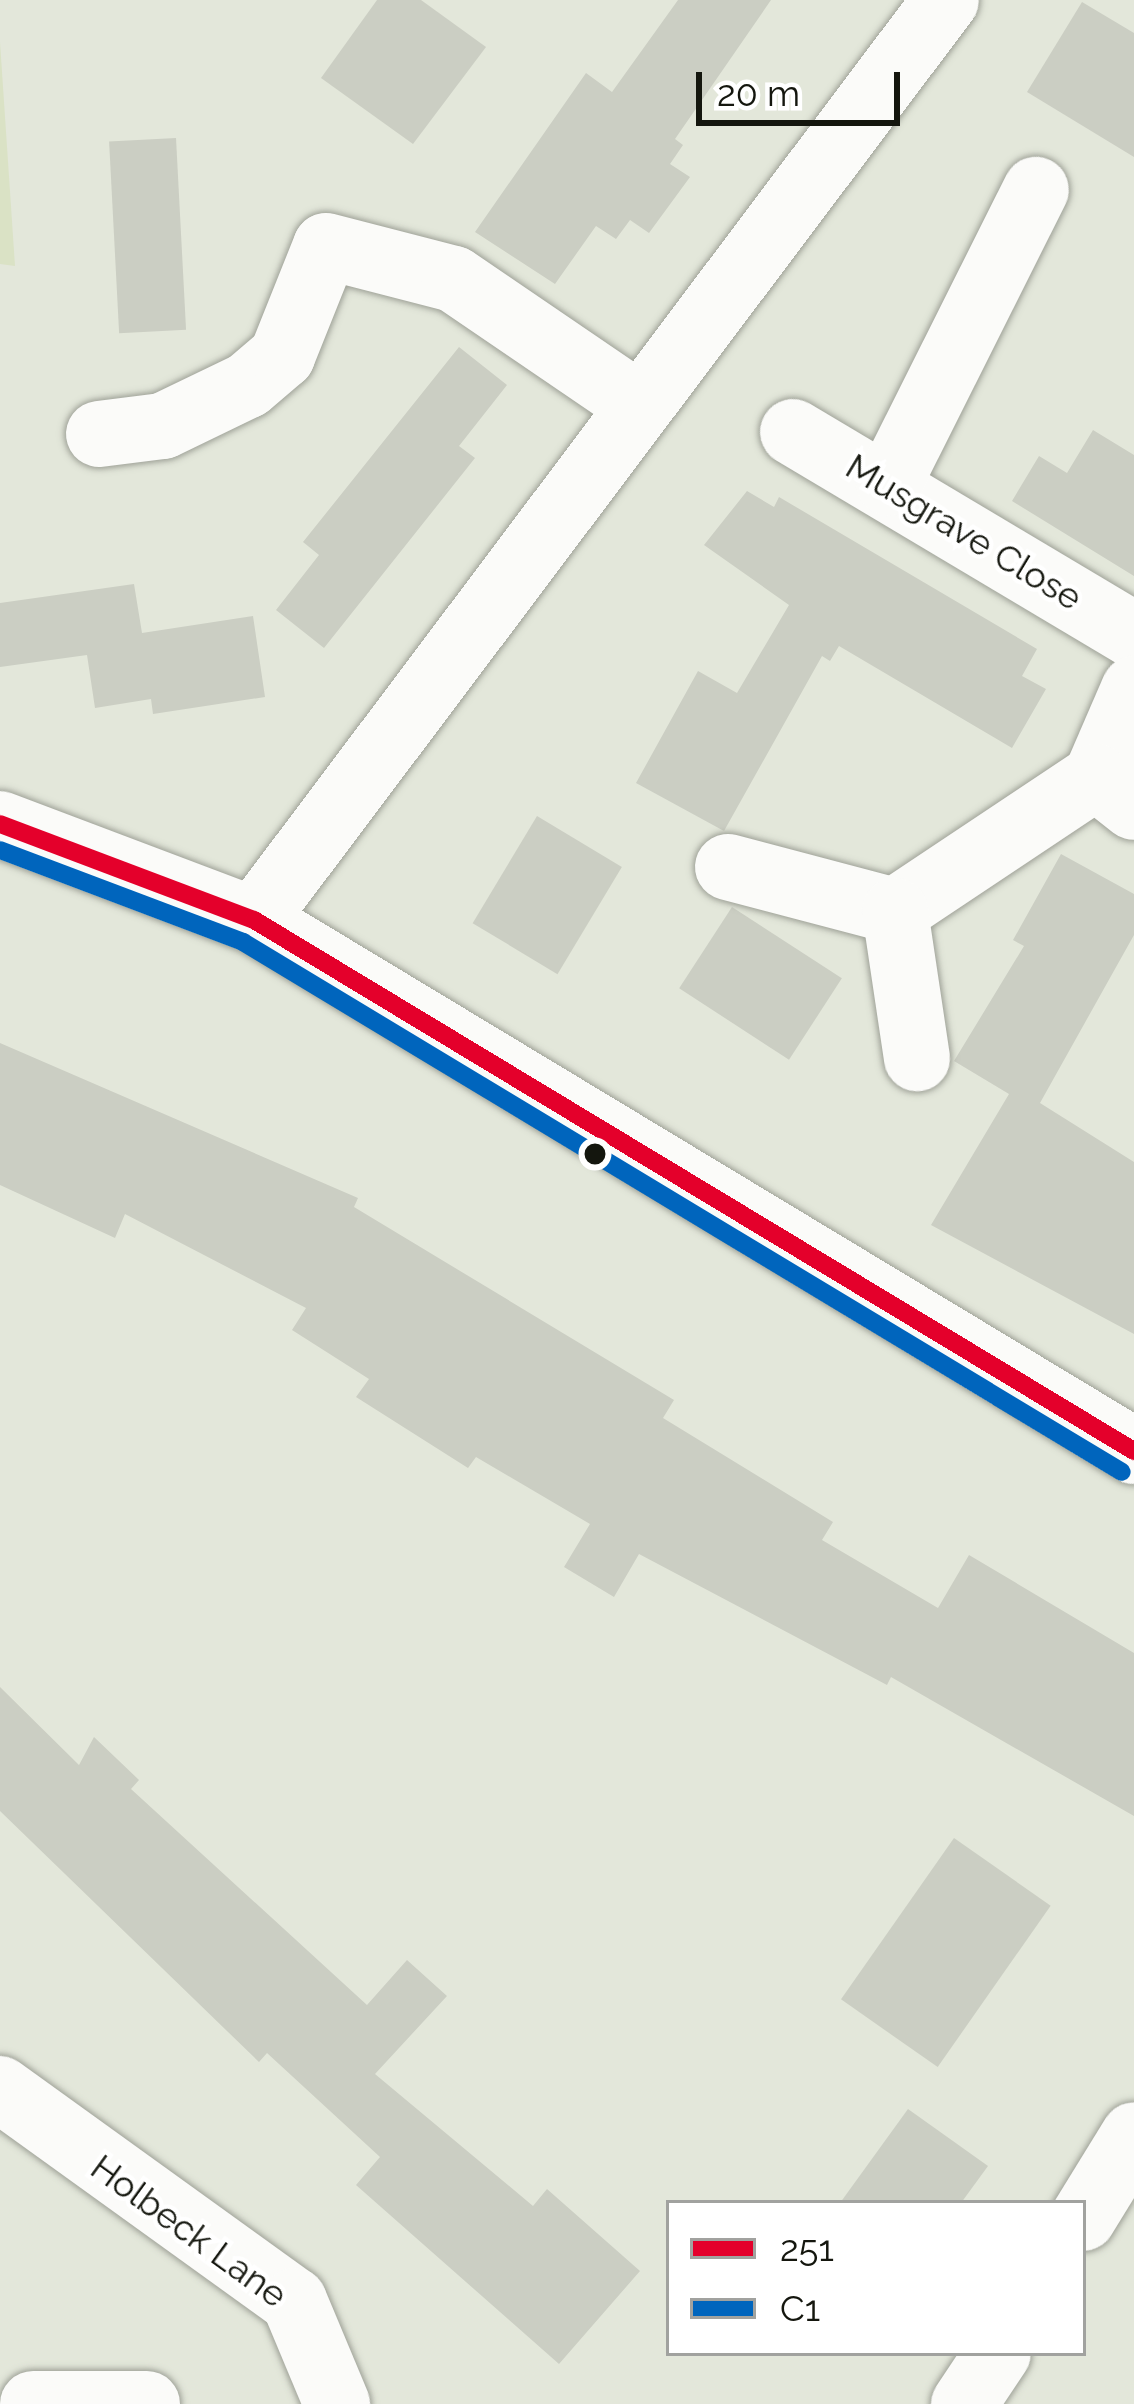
<!DOCTYPE html>
<style>
body{margin:0}
#map{position:relative;width:1134px;height:2404px;overflow:hidden;background:#e3e7da;font-family:Raleway,sans-serif}
div>[style]{position:absolute}
.green>*{inset:0;background:#dae2c5}
.building>*{inset:0;background:#cbcec3;transform-origin:0 0}
.roads{filter:drop-shadow(0 0 3px #9fa298) drop-shadow(0 0 3px #9fa298)}
.minor>*{height:66px;margin:-33px;padding:0 33px;transform-origin:33px;border-radius:33px;background:#fbfbf9}
.bus-1>*{height:18px;margin:-9px;padding:0 9px;transform-origin:9px;border-radius:9px;background:#e4002b}
.bus-2>*{height:18px;margin:-9px;padding:0 9px;transform-origin:9px;border-radius:9px;background:#0065bd}
.dots>*{width:33px;height:33px;translate:-50% -50%;box-sizing:border-box;border:6px solid #fff;border-radius:50%}
span{translate:-50% -50%;white-space:nowrap;text-align:center;line-height:1.15;-webkit-text-stroke:9px #fff;paint-order:stroke}
.street-label{font-size:36px;color:#14160e}
.legend{position:absolute;left:666px;top:2200px;width:420px;height:156px;box-sizing:border-box;background:#fff;border:3px solid #a1a29f;margin:0;padding:15px 21px;list-style:none;font-size:36px;color:#14160e}
.legend li{display:flex;align-items:center;gap:24px;height:60px}
.legend b{width:60px;border:3px solid #a1a29f}
.scale{position:absolute;left:696px;top:72px;width:204px;height:54px;box-sizing:border-box;border:6px solid #14160e;border-top:0;padding-left:15px;font-size:36px;line-height:42px;white-space:nowrap;color:#14160e;-webkit-text-stroke:9px #fff;paint-order:stroke}
</style>
<div id="map">
<div class="green">
<div style="clip-path:polygon(0 42px,15px 266px,0 264px)"></div>
</div>
<div class="building">
<div style="clip-path:polygon(377px 0,421px 0,486px 47px,413px 144px,321px 78px)"></div>
<div style="clip-path:polygon(678px 0,771px 0,675px 139px,683px 145px,670px 164px,690px 177px,649px 233px,630px 220px,616px 239px,596px 226px,555px 284px,475px 232px,586px 73px,612px 92px)"></div>
<div style="clip-path:polygon(1082px 2px,1134px 33px,1134px 157px,1027px 92px)"></div>
<div style="left:176px;top:138px;width:192px;height:67px;rotate:87deg"></div>
<div style="clip-path:polygon(459px 347px,507px 385px,459px 446px,475px 458px,324px 648px,276px 610px,319px 555px,303px 542px)"></div>
<div style="clip-path:polygon(1093px 430px,1134px 455px,1134px 576px,1012px 501px,1039px 456px,1067px 473px)"></div>
<div style="clip-path:polygon(747px 491px,774px 507px,779px 497px,1037px 649px,1022px 676px,1046px 689px,1012px 748px,839px 646px,830px 661px,822px 656px,724px 831px,636px 783px,698px 671px,737px 693px,789px 605px,704px 545px)"></div>
<div style="clip-path:polygon(134px 584px,142px 633px,253px 616px,265px 697px,153px 714px,151px 699px,95px 708px,87px 655px,0 667px,0 603px)"></div>
<div style="left:537px;top:816px;width:99px;height:125px;rotate:31deg"></div>
<div style="clip-path:polygon(1061px 854px,1134px 894px,1134px 935px,1040px 1103px,1134px 1162px,1134px 1334px,931px 1225px,1009px 1094px,954px 1061px,1024px 946px,1013px 940px)"></div>
<div style="left:732px;top:907px;width:131px;height:97px;rotate:33deg"></div>
<div style="clip-path:polygon(0 1043px,358px 1198px,354px 1207px,674px 1400px,663px 1418px,833px 1522px,822px 1540px,938px 1608px,969px 1555px,1134px 1653px,1134px 1816px,891px 1677px,887px 1685px,639px 1554px,614px 1597px,564px 1567px,590px 1524px,476px 1457px,468px 1468px,356px 1397px,369px 1379px,292px 1330px,306px 1308px,125px 1214px,115px 1238px,0 1185px)"></div>
<div style="clip-path:polygon(0 1687px,79px 1765px,94px 1737px,139px 1780px,131px 1789px,367px 2005px,407px 1960px,447px 1996px,375px 2074px,533px 2206px,547px 2189px,640px 2271px,559px 2364px,356px 2185px,380px 2157px,267px 2053px,259px 2062px,0 1811px)"></div>
<div style="left:954px;top:1838px;width:118px;height:197px;rotate:35deg"></div>
<div style="clip-path:polygon(908px 2109px,988px 2166px,961px 2203px,840px 2203px)"></div>
</div>
<div class="roads">
<div class="minor">
<div style="left:793px;top:432px;width:397px;rotate:30.8deg"></div>
<div style="left:99px;top:434px;width:64px;rotate:-7.1deg"></div>
<div style="left:163px;top:426px;width:94px;rotate:-25.8deg"></div>
<div style="left:248px;top:385px;width:45px;rotate:-40.5deg"></div>
<div style="left:282px;top:356px;width:118px;rotate:-68.2deg"></div>
<div style="left:326px;top:246px;width:132px;rotate:14.5deg"></div>
<div style="left:454px;top:279px;width:222px;rotate:34.3deg"></div>
<div style="left:889px;top:483px;width:328px;rotate:-63.4deg"></div>
<div style="left:1096px;top:777px;width:96px;rotate:-66.6deg"></div>
<div style="left:0;top:824px;width:272px;rotate:20.7deg"></div>
<div style="left:254px;top:920px;width:1028px;rotate:31.11deg"></div>
<div style="left:728px;top:867px;width:173px;rotate:14.8deg"></div>
<div style="left:895px;top:911px;width:242px;rotate:-33.7deg"></div>
<div style="left:1096px;top:777px;width:48px;rotate:38.3deg"></div>
<div style="left:895px;top:911px;width:149px;rotate:81.5deg"></div>
<div style="left:254px;top:920px;width:1151px;rotate:-53.05deg"></div>
<div style="left:0;top:2089px;width:362px;rotate:35.8deg"></div>
<div style="left:294px;top:2301px;width:112px;rotate:67.3deg"></div>
<div style="left:1083px;top:2218px;width:97px;rotate:-58.4deg"></div>
<div style="left:33px;top:2404px;width:114px"></div>
<div style="left:964px;top:2404px;width:61px;rotate:-56.3deg"></div>
</div>
</div>
<div class="bus-1">
<div style="left:0;top:824px;width:272px;rotate:20.7deg"></div>
<div style="left:254px;top:920px;width:1028px;rotate:31.11deg"></div>
</div>
<div class="bus-2">
<div style="left:0;top:850px;width:260px;rotate:20.7deg"></div>
<div style="left:243px;top:942px;width:1026px;rotate:31.09deg"></div>
</div>
<div class="dots">
<div style="left:595px;top:1154px;background:#14160e"></div>
</div>
<div class="street-label">
<span style="left:964px;top:532px;rotate:31deg">Musgrave Close</span>
<span style="left:189px;top:2231px;rotate:36deg">Holbeck Lane</span>
</div>
<ul class="legend">
<li><b style="height:15px;background:#e4002b"></b>251</li>
<li><b style="height:15px;background:#0065bd"></b>C1</li>
</ul>
<div class="scale">20 m</div>
</div>
